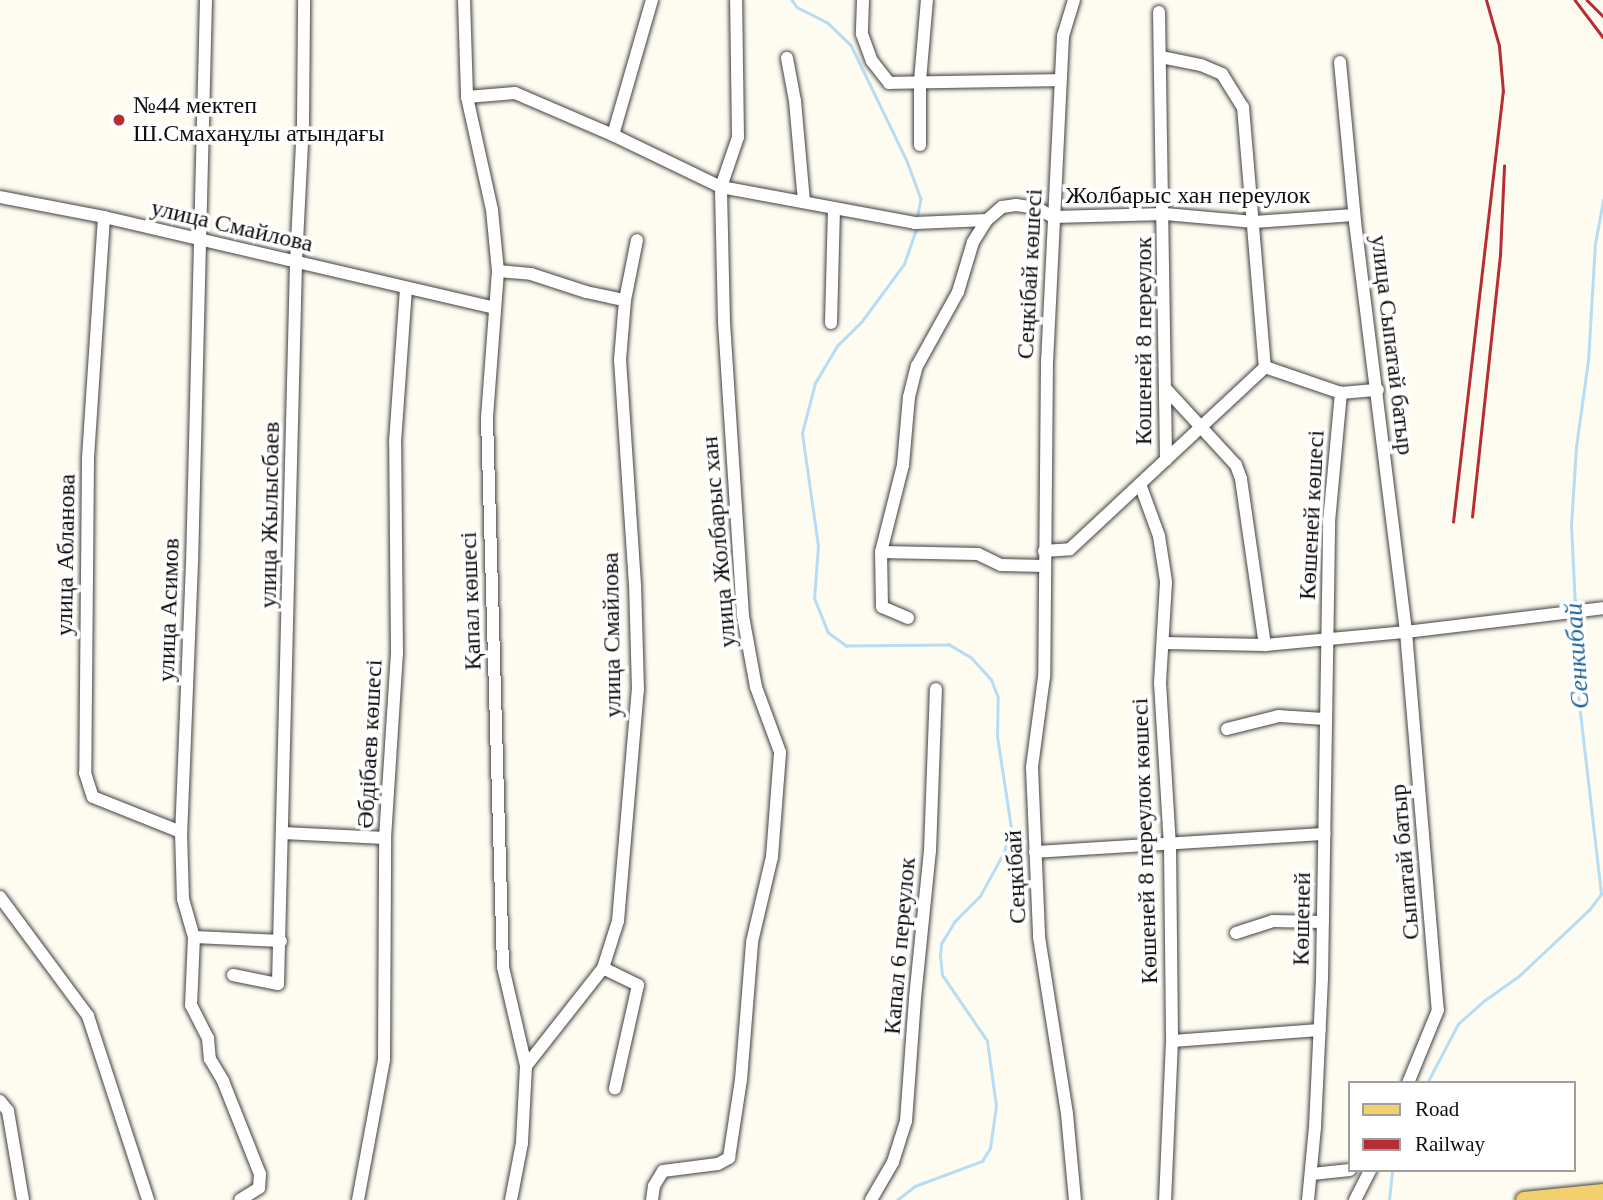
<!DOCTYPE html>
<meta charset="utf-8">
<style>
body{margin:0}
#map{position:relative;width:1603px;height:1200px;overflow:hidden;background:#fefbf0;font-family:"Times New Roman",serif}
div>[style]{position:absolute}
.stream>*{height:2.5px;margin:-1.25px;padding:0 1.25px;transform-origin:1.25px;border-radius:1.25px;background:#b7ddf3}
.roads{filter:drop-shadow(0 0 2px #414141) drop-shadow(0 0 2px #414141)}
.minor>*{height:12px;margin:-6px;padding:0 6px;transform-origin:6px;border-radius:6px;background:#fff}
.major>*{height:16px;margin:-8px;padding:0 8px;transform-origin:8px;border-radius:8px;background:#f1d06d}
.rail>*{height:2.5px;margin:-1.25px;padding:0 1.25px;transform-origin:1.25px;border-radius:1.25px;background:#b62e34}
.dots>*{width:19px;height:19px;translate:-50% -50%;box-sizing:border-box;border:4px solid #fff;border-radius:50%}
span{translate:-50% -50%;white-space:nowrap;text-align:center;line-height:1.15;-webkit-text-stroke:7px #fff;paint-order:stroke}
.poi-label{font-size:24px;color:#0e0e0e}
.left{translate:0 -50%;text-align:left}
.street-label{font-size:24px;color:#0e0e0e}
.water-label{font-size:26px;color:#1e6499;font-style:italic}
.legend{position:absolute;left:1348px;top:1081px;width:228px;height:91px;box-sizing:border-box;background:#fff;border:2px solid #9f9f9f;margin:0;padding:9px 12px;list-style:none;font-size:21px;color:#0e0e0e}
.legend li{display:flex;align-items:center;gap:14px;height:35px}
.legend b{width:35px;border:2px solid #9f9f9f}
</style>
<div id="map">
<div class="stream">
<div style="left:792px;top:0;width:9px;rotate:54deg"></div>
<div style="left:797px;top:7px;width:34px;rotate:27deg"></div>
<div style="left:827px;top:22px;width:33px;rotate:44deg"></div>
<div style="left:851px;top:45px;width:129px;rotate:64.2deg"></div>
<div style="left:907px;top:161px;width:40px;rotate:69.8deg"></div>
<div style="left:921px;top:199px;width:21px;rotate:101deg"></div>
<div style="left:1575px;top:607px;width:82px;rotate:-92.8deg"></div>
<div style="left:1571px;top:525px;width:78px;rotate:-86.3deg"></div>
<div style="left:1576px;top:447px;width:87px;rotate:-82.1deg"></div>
<div style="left:1588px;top:361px;width:117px;rotate:-86.6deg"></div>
<div style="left:1595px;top:244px;width:45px;rotate:-79.7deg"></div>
<div style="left:1427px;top:1083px;width:67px;rotate:-62.3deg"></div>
<div style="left:1458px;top:1024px;width:36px;rotate:-42deg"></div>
<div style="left:1485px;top:1000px;width:43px;rotate:-35.5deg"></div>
<div style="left:1520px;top:975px;width:95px;rotate:-43.3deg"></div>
<div style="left:1589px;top:910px;width:20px;rotate:-53deg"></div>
<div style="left:1601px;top:894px;width:227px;rotate:-96.6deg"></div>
<div style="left:1575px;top:668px;width:51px;rotate:-90deg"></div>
<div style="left:897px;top:1200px;width:23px;rotate:-38deg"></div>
<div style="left:915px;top:1186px;width:72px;rotate:-20.5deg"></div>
<div style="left:982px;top:1161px;width:15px;rotate:-58deg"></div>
<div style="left:990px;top:1148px;width:42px;rotate:-81.9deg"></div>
<div style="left:996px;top:1106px;width:66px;rotate:-97.9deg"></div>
<div style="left:987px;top:1041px;width:80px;rotate:-124.3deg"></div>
<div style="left:942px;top:975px;width:19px;rotate:-96deg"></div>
<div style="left:940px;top:956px;width:12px;rotate:-85deg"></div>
<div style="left:941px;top:944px;width:26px;rotate:-59deg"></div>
<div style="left:954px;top:922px;width:37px;rotate:-45deg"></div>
<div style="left:980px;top:896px;width:50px;rotate:-61.4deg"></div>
<div style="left:1004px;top:852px;width:25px;rotate:-74deg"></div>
<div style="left:1011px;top:828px;width:92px;rotate:-98.7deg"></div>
<div style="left:997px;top:737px;width:39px;rotate:-89deg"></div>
<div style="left:998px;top:698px;width:19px;rotate:-111deg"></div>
<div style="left:991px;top:680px;width:30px;rotate:-132deg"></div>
<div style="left:971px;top:658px;width:26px;rotate:-149deg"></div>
<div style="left:949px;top:645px;width:103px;rotate:179.4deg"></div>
<div style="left:846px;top:646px;width:22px;rotate:-144deg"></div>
<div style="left:828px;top:633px;width:37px;rotate:-112deg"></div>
<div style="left:814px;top:599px;width:53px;rotate:-85.7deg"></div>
<div style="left:818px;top:546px;width:114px;rotate:-98.1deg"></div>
<div style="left:802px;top:433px;width:52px;rotate:-75.4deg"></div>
<div style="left:815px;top:383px;width:43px;rotate:-59.3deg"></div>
<div style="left:837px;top:346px;width:35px;rotate:-45deg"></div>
<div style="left:862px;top:321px;width:71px;rotate:-53.6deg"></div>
<div style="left:904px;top:264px;width:39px;rotate:-71deg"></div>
<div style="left:1389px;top:1200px;width:30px;rotate:-84deg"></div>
</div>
<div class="roads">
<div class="minor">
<div style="left:206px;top:0;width:563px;rotate:91.42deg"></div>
<div style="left:192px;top:563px;width:269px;rotate:92.3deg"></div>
<div style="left:181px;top:832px;width:67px;rotate:88.3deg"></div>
<div style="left:183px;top:899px;width:40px;rotate:74deg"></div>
<div style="left:194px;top:937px;width:68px;rotate:92.5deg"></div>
<div style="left:191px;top:1005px;width:37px;rotate:63deg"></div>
<div style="left:208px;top:1038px;width:21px;rotate:85deg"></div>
<div style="left:210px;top:1059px;width:26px;rotate:59deg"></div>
<div style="left:223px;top:1081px;width:100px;rotate:68.3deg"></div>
<div style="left:260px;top:1174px;width:14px;rotate:94deg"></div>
<div style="left:259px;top:1188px;width:22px;rotate:148deg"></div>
<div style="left:464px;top:0;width:97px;rotate:88.2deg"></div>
<div style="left:467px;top:97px;width:116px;rotate:77.5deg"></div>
<div style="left:492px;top:210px;width:61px;rotate:84.4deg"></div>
<div style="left:498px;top:271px;width:147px;rotate:94.3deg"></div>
<div style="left:487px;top:418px;width:549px;rotate:88.33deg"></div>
<div style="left:503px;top:967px;width:102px;rotate:76.9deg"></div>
<div style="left:526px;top:1066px;width:77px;rotate:93deg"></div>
<div style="left:522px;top:1143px;width:58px;rotate:100.9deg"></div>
<div style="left:863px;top:0;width:34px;rotate:92deg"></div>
<div style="left:862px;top:34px;width:29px;rotate:70deg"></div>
<div style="left:872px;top:61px;width:28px;rotate:52deg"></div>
<div style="left:889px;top:83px;width:171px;rotate:-1deg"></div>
<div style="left:1074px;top:0;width:38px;rotate:107deg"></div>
<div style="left:1063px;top:36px;width:324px;rotate:92.8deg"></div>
<div style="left:1047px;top:360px;width:317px;rotate:90.5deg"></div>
<div style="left:1044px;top:677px;width:91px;rotate:97.6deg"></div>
<div style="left:1032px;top:767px;width:170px;rotate:87.6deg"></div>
<div style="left:1039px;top:937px;width:179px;rotate:81deg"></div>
<div style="left:1067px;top:1114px;width:86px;rotate:84.7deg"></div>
<div style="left:1159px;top:12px;width:448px;rotate:89.1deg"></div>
<div style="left:1161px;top:57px;width:41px;rotate:11.3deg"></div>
<div style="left:1201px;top:65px;width:23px;rotate:23deg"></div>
<div style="left:1222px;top:74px;width:39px;rotate:58deg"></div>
<div style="left:1243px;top:107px;width:261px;rotate:85.2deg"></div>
<div style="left:1265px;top:367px;width:80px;rotate:18.9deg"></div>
<div style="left:1341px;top:393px;width:37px;rotate:-5deg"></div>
<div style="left:787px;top:58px;width:44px;rotate:79.5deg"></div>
<div style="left:795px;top:101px;width:101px;rotate:84.9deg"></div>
<div style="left:1340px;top:62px;width:161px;rotate:84.6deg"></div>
<div style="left:1355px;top:222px;width:413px;rotate:82.9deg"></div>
<div style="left:1406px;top:632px;width:379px;rotate:85.2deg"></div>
<div style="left:1438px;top:1010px;width:79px;rotate:112.3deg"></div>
<div style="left:467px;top:97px;width:48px;rotate:-4.8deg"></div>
<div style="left:515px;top:93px;width:107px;rotate:23.2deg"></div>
<div style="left:613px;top:135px;width:120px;rotate:25.7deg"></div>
<div style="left:721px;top:187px;width:197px;rotate:10.5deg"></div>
<div style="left:915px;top:223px;width:72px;rotate:-2.4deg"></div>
<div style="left:987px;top:220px;width:20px;rotate:-41deg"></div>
<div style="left:1002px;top:207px;width:14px;rotate:-8deg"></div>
<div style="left:1016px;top:205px;width:21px;rotate:8deg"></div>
<div style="left:1037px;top:208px;width:18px;rotate:29deg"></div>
<div style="left:1053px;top:217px;width:112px;rotate:-1.5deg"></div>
<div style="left:1165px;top:214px;width:89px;rotate:5.1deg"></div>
<div style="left:1254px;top:222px;width:100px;rotate:-4deg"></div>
<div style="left:613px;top:135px;width:141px;rotate:-73.9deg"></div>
<div style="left:920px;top:145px;width:64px;rotate:-90deg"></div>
<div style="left:920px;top:81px;width:81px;rotate:-85.1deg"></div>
<div style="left:0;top:197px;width:106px;rotate:10.9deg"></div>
<div style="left:104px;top:217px;width:401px;rotate:13.1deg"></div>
<div style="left:104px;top:217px;width:244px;rotate:93.8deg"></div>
<div style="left:88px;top:460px;width:313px;rotate:90.5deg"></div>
<div style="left:85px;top:773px;width:25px;rotate:72deg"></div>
<div style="left:93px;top:797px;width:95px;rotate:21.7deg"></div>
<div style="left:498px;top:271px;width:33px;rotate:5deg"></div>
<div style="left:531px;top:274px;width:58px;rotate:18.1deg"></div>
<div style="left:586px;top:292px;width:40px;rotate:12deg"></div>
<div style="left:831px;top:323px;width:114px;rotate:-88.5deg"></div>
<div style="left:1166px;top:389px;width:103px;rotate:47.4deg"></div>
<div style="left:1236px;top:465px;width:15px;rotate:70deg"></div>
<div style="left:1241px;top:479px;width:168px;rotate:81.8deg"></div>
<div style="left:1140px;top:484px;width:55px;rotate:69.9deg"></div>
<div style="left:1159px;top:536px;width:47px;rotate:81.3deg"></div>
<div style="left:1166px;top:582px;width:101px;rotate:93.4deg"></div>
<div style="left:1160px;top:683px;width:162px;rotate:86.5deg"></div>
<div style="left:1170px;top:845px;width:196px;rotate:89.4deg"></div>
<div style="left:1172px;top:1041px;width:159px;rotate:92.5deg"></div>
<div style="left:1044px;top:551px;width:26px;rotate:-4deg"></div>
<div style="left:1070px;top:549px;width:267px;rotate:-43deg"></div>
<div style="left:881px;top:552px;width:97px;rotate:1.2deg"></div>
<div style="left:978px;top:554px;width:25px;rotate:26deg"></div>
<div style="left:1001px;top:565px;width:44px;rotate:1.3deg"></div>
<div style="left:908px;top:618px;width:28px;rotate:-157deg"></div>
<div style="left:882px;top:607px;width:55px;rotate:-91deg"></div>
<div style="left:881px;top:552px;width:90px;rotate:-75.8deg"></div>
<div style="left:903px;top:465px;width:68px;rotate:-85deg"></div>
<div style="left:909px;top:397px;width:32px;rotate:-76deg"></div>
<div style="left:917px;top:366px;width:85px;rotate:-61deg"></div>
<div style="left:958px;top:292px;width:52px;rotate:-73.3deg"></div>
<div style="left:973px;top:242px;width:26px;rotate:-58deg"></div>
<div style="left:1164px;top:643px;width:101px;rotate:1.1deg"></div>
<div style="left:1265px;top:645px;width:142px;rotate:-5.3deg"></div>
<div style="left:1406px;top:632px;width:198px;rotate:-6.9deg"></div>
<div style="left:1227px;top:729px;width:54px;rotate:-14deg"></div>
<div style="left:1279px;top:716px;width:47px;rotate:3.7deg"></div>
<div style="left:283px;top:833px;width:102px;rotate:2.8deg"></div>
<div style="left:1035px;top:852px;width:290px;rotate:-3.6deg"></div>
<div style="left:0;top:897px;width:148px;rotate:53.5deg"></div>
<div style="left:88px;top:1016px;width:194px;rotate:71.9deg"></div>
<div style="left:1236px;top:933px;width:39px;rotate:-18deg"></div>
<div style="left:1273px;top:921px;width:50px;rotate:1.1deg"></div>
<div style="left:194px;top:937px;width:87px;rotate:2.6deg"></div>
<div style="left:603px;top:968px;width:39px;rotate:26deg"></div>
<div style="left:638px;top:985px;width:106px;rotate:102.6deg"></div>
<div style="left:233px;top:975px;width:46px;rotate:11.3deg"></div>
<div style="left:278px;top:984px;width:722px;rotate:-88.57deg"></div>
<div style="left:296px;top:262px;width:137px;rotate:-87.1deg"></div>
<div style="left:303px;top:125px;width:125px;rotate:-89.5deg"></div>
<div style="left:1172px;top:1041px;width:148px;rotate:-4.3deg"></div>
<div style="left:526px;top:1066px;width:125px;rotate:-51.8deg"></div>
<div style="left:603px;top:968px;width:49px;rotate:-72.3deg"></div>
<div style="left:618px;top:921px;width:232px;rotate:-85.1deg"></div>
<div style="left:638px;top:690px;width:105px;rotate:-91.6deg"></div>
<div style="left:635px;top:585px;width:225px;rotate:-93.8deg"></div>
<div style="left:620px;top:360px;width:60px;rotate:-85.2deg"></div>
<div style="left:625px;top:300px;width:61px;rotate:-78.7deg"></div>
<div style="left:0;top:1101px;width:13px;rotate:51deg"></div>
<div style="left:8px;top:1111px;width:90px;rotate:80.4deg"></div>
<div style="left:1312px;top:1174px;width:38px;rotate:-6deg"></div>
<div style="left:358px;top:1200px;width:142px;rotate:-79.5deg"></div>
<div style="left:384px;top:1060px;width:222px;rotate:-89.7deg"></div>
<div style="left:385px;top:838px;width:184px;rotate:-86.3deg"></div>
<div style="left:397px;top:654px;width:212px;rotate:-90.5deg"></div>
<div style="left:395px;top:442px;width:154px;rotate:-85.9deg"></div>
<div style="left:652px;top:1200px;width:14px;rotate:-82deg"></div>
<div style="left:654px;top:1186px;width:17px;rotate:-59deg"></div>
<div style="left:663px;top:1171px;width:55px;rotate:-7.3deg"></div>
<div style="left:718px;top:1164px;width:13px;rotate:-29deg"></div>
<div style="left:729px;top:1158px;width:79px;rotate:-81.3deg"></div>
<div style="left:741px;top:1080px;width:138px;rotate:-85.4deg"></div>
<div style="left:752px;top:942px;width:87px;rotate:-76.8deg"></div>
<div style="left:772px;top:857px;width:105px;rotate:-85.6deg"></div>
<div style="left:780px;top:752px;width:69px;rotate:-110.3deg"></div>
<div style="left:756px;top:687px;width:72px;rotate:-100.4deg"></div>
<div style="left:743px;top:616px;width:295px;rotate:-93.7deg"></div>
<div style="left:724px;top:322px;width:135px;rotate:-91.3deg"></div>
<div style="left:721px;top:187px;width:53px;rotate:-71.2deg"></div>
<div style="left:738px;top:137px;width:137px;rotate:-90.8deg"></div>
<div style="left:871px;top:1200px;width:44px;rotate:-59.9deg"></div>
<div style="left:893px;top:1162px;width:43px;rotate:-72.4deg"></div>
<div style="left:906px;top:1121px;width:123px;rotate:-85.8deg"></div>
<div style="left:915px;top:998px;width:148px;rotate:-84.2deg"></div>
<div style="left:930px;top:851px;width:162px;rotate:-87.9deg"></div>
<div style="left:1308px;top:1200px;width:73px;rotate:-84.5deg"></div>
<div style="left:1315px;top:1127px;width:148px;rotate:-87.3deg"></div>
<div style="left:1322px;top:979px;width:457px;rotate:-89.1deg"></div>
<div style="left:1329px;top:522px;width:130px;rotate:-84.7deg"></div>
<div style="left:1355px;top:1200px;width:34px;rotate:-63deg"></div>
</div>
<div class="major">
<div style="left:1524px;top:1200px;width:79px;rotate:-5.8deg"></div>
</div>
</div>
<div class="rail">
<div style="left:1575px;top:0;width:46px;rotate:52.9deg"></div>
<div style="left:1587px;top:0;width:23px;rotate:45deg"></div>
<div style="left:1472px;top:517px;width:263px;rotate:-83.9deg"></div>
<div style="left:1500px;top:255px;width:89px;rotate:-87.4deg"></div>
<div style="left:1453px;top:522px;width:433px;rotate:-83.4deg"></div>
<div style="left:1503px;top:92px;width:46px;rotate:-95deg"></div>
<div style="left:1499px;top:46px;width:48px;rotate:-105.8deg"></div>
</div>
<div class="dots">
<div style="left:119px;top:120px;background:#b62e34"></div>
</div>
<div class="poi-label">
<span class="left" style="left:133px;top:120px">№44 мектеп<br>Ш.Смаханұлы атындағы</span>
</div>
<div class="street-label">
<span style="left:1188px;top:196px">Жолбарыс хан переулок</span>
<span style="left:232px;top:226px;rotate:13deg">улица Смайлова</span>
<span style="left:1030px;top:274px;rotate:-87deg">Сеңкібай көшесі</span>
<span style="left:1144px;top:341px;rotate:-90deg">Кошеней 8 переулок</span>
<span style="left:1392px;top:345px;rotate:83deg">улица Сыпатай батыр</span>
<span style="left:270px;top:515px;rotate:-89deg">улица Жылысбаев</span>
<span style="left:1312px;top:515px;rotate:-87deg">Көшеней көшесі</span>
<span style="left:719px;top:542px;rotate:-95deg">улица Жолбарыс хан</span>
<span style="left:66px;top:555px;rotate:-89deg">улица Абланова</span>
<span style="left:471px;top:601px;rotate:-92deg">Қапал көшесі</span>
<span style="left:169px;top:610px;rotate:-88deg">улица Асимов</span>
<span style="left:612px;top:635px;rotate:-91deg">улица Смайлова</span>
<span style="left:370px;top:744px;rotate:-87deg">Әбдібаев көшесі</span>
<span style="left:1145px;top:841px;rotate:-92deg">Көшеней 8 переулок көшесі</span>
<span style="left:1405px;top:862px;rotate:-95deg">Сыпатай батыр</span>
<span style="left:1016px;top:877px;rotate:-93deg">Сеңкібай</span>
<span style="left:1302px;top:919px;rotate:-89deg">Көшеней</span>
<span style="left:900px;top:946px;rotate:-85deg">Капал 6 переулок</span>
</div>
<div class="water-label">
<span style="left:1577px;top:656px;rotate:-94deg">Сенкибай</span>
</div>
<ul class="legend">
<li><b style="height:9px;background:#f1d06d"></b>Road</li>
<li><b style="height:9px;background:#b62e34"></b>Railway</li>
</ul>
</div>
